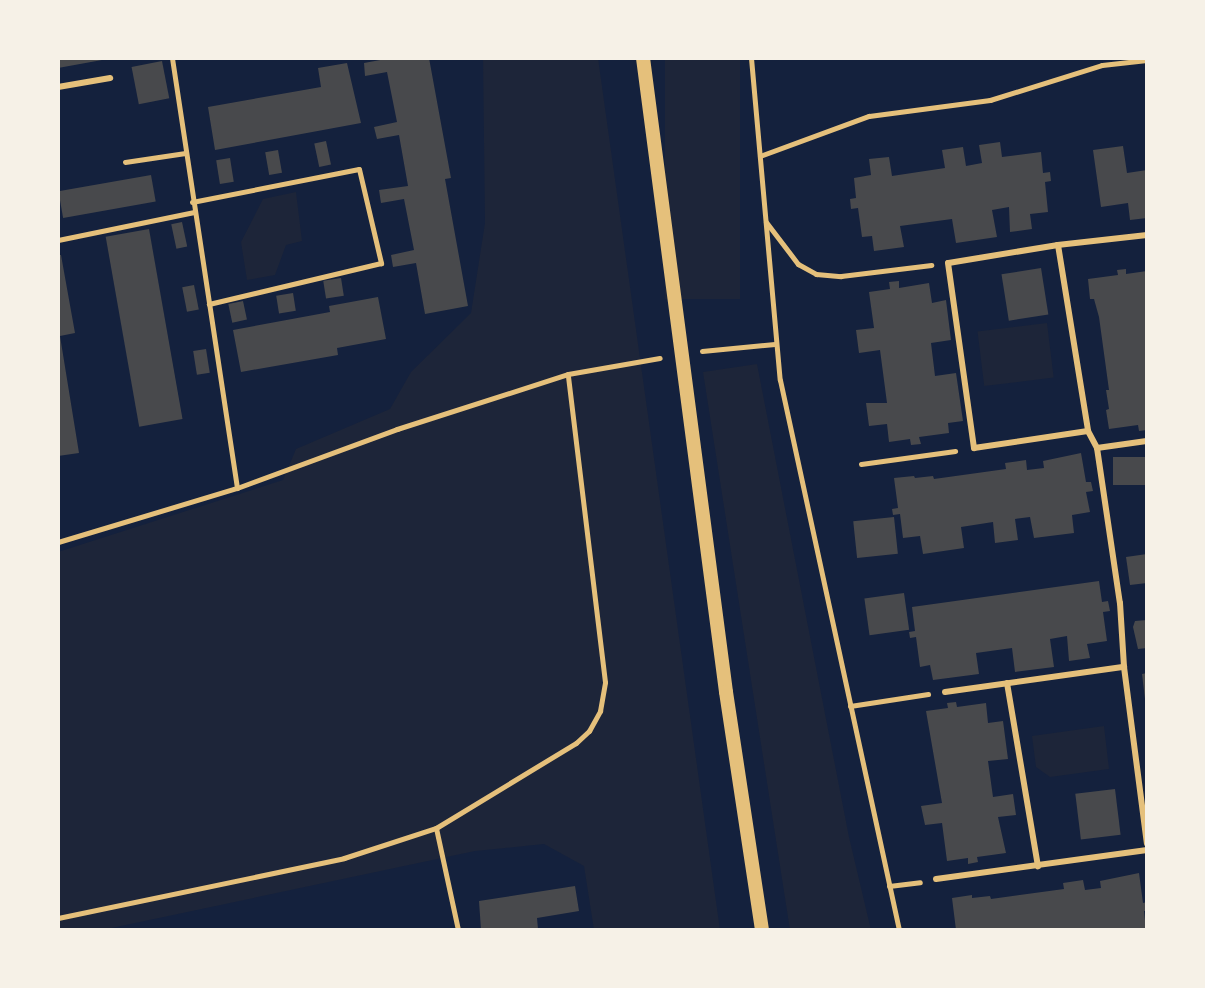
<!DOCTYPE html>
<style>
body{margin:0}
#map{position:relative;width:1205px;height:988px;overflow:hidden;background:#14213d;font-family:"PT Sans Narrow",sans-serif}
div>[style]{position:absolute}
.green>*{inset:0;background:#1d2539;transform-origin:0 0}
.building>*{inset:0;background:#48494c;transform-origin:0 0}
.path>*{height:5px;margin:-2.5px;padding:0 2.5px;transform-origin:2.5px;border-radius:2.5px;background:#e5c07b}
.service>*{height:6px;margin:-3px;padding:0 3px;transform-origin:3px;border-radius:3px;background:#e5c07b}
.tertiary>*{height:14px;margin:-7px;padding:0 7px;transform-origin:7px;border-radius:7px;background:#e5c07b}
span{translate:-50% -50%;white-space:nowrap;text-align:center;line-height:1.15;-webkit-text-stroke:6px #f6f1e7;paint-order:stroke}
.frame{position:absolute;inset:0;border:60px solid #f6f1e7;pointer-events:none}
</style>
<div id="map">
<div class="green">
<div style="clip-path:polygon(483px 58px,598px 58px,720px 930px,594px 930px,584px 866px,544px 844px,475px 851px,102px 930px,58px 930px,58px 552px,283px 480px,296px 449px,390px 409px,411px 372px,471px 313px,485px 223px)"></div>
<div style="left:665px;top:58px;width:75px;height:241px"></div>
<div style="clip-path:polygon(296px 192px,302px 241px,286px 245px,275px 275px,247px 280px,241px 242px,263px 199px)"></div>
<div style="left:1047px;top:323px;width:55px;height:70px;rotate:83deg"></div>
<div style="clip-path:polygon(757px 364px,849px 837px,871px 930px,790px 930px,703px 372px)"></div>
<div style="clip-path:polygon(1104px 726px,1109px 769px,1050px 777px,1036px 767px,1032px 736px)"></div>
</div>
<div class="building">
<div style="clip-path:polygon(58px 58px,102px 58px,102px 60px,58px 68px)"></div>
<div style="clip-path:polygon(391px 58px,429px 58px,451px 178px,445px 179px,468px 306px,425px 314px,416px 263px,393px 267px,391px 255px,414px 250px,404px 199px,381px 203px,379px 190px,408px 186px,399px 135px,377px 139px,374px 127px,397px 122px,387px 72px,365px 76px,364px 63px)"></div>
<div style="left:162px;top:61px;width:38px;height:31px;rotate:79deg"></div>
<div style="clip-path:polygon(347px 63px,361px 123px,215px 150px,208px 107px,321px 87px,318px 68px)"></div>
<div style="left:326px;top:141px;width:24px;height:12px;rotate:78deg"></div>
<div style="clip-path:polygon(1000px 142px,1002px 157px,1041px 152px,1043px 173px,1050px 172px,1051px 181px,1045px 182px,1048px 212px,1030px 214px,1032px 229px,1010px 232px,1009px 207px,992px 210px,997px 237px,956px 243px,952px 219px,900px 226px,904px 247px,874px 251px,872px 236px,862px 237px,858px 208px,851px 209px,850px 199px,856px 198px,854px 178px,871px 175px,869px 159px,889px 157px,892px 176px,945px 168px,942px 150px,963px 147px,966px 166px,982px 163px,979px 145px)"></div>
<div style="clip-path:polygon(1123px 146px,1127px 173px,1147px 170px,1147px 218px,1130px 220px,1128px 203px,1101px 207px,1093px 150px)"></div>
<div style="left:278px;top:150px;width:23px;height:13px;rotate:80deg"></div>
<div style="left:230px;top:158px;width:24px;height:14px;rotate:81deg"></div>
<div style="left:151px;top:175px;width:27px;height:94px;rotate:80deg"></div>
<div style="left:182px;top:222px;width:25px;height:11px;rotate:78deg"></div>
<div style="left:149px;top:229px;width:193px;height:44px;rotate:80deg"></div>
<div style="clip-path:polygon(58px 255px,61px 255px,75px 333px,60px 336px,79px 453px,58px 456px)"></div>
<div style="left:1041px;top:268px;width:47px;height:40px;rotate:81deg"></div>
<div style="clip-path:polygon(1126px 269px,1126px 274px,1147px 271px,1147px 430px,1139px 431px,1138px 425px,1109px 429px,1106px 410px,1109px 409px,1106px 390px,1109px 390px,1099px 317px,1094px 299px,1090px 299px,1088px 279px,1118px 275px,1117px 270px)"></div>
<div style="left:341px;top:278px;width:18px;height:18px;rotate:81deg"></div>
<div style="clip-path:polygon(899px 281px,899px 288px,929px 283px,932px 303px,946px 300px,951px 340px,931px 343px,935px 376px,956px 373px,963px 421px,948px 423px,949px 433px,919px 437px,921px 444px,911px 445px,910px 439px,889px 442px,887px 424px,869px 426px,866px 403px,887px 403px,880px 350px,859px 353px,856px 330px,874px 328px,869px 292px,890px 289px,889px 282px)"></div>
<div style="left:194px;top:285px;width:25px;height:12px;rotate:79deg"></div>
<div style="left:293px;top:293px;width:18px;height:17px;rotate:81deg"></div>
<div style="clip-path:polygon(378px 297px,386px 339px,337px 348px,338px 355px,241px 372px,233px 330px,330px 312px,329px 306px)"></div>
<div style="left:243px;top:301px;width:19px;height:15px;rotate:78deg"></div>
<div style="left:206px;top:349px;width:24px;height:13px;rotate:81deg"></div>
<div style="clip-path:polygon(1081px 453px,1086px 482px,1091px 482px,1093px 491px,1086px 492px,1090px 512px,1072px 515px,1074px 533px,1034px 538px,1030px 517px,1015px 519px,1018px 540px,995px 543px,993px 522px,961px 527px,964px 548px,923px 554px,920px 536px,903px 538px,900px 514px,893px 515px,892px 509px,898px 508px,894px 478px,914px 476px,915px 478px,933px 476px,934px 479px,1006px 469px,1005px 463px,1026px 460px,1027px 470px,1044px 468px,1043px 461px)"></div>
<div style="left:1147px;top:457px;width:28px;height:34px;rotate:90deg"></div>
<div style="left:894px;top:517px;width:37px;height:41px;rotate:84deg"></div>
<div style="clip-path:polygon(1147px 554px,1147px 583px,1130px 585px,1126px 557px)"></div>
<div style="clip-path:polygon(1099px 581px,1102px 602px,1108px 601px,1110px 611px,1103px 612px,1107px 641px,1087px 644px,1090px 658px,1069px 661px,1067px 636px,1050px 639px,1054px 667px,1015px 672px,1012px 648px,976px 653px,979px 674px,933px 680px,930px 665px,920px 667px,916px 637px,910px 638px,909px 632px,915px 631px,912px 607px)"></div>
<div style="left:904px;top:593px;width:37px;height:40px;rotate:82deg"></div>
<div style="clip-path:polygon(1147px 620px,1147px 648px,1138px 649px,1133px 627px,1135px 621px)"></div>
<div style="clip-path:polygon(1147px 673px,1147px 699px,1145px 699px,1142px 674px)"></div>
<div style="clip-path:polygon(956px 702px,957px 707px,986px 703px,988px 723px,1003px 721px,1008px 759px,988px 761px,993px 797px,1013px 794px,1016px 815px,998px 817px,1006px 853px,977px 857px,978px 862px,968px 864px,968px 858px,947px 861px,942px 823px,925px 825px,921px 806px,942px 803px,926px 711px,948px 708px,947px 703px)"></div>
<div style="left:1115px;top:789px;width:46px;height:40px;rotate:83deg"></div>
<div style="clip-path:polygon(1139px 873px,1143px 903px,1147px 902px,1147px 911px,1144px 911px,1146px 930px,956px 930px,952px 898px,972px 895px,972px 898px,990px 896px,991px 899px,1064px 889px,1063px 883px,1083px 880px,1085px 890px,1101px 888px,1100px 881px)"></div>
<div style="clip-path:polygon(575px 886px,579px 911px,537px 918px,538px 929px,534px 930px,481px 930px,479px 901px)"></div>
</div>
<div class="path">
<div style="left:172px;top:58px;width:435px;rotate:81.4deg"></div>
<div style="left:751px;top:58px;width:323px;rotate:84.9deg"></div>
<div style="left:780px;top:380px;width:563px;rotate:77.79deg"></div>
<div style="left:760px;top:156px;width:116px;rotate:-20.2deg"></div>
<div style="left:869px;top:116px;width:122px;rotate:-7.5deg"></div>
<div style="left:990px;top:100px;width:117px;rotate:-17.4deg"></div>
<div style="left:1102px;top:65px;width:45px;rotate:-6.3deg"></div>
<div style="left:125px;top:162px;width:61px;rotate:-8.5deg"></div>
<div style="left:192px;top:202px;width:170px;rotate:-11.2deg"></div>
<div style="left:359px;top:169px;width:97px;rotate:76.8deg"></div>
<div style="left:381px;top:263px;width:177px;rotate:166.6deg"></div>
<div style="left:766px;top:222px;width:53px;rotate:52.7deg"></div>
<div style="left:798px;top:264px;width:21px;rotate:29deg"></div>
<div style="left:816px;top:274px;width:25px;rotate:5deg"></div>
<div style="left:841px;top:276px;width:91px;rotate:-7deg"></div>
<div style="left:58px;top:240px;width:139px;rotate:-11.6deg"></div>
<div style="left:702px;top:351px;width:73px;rotate:-5.5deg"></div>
<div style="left:861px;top:464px;width:95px;rotate:-7.9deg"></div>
<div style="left:58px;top:542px;width:187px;rotate:-16.8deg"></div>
<div style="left:237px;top:488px;width:171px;rotate:-20.2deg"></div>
<div style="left:397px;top:429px;width:180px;rotate:-17.8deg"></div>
<div style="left:568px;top:374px;width:93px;rotate:-9.9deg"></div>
<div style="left:850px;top:706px;width:79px;rotate:-8.7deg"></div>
<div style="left:436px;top:828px;width:164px;rotate:-31.3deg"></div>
<div style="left:576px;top:743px;width:18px;rotate:-43deg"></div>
<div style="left:589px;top:731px;width:23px;rotate:-61deg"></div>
<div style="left:600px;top:711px;width:29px;rotate:-80deg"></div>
<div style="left:605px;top:682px;width:310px;rotate:-96.9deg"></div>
<div style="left:889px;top:886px;width:31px;rotate:-7deg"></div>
<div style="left:58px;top:918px;width:292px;rotate:-11.8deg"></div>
<div style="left:344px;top:858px;width:97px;rotate:-18.1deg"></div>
<div style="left:436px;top:828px;width:104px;rotate:77.8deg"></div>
</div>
<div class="service">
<div style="left:58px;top:87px;width:53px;rotate:-9.8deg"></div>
<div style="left:1147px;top:235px;width:90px;rotate:173.6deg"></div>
<div style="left:1058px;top:245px;width:188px;rotate:80.8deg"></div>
<div style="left:1088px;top:431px;width:19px;rotate:62deg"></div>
<div style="left:1097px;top:448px;width:157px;rotate:81.6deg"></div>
<div style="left:1120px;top:603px;width:64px;rotate:86.4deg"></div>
<div style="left:1124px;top:667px;width:178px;rotate:82.6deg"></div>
<div style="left:1058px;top:245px;width:111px;rotate:170.7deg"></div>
<div style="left:948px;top:263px;width:187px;rotate:82deg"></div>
<div style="left:974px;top:448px;width:115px;rotate:-8.5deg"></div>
<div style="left:1097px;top:448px;width:50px;rotate:-8deg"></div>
<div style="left:1007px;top:683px;width:186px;rotate:80.4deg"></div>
<div style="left:945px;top:692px;width:181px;rotate:-8deg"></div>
<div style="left:936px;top:879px;width:213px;rotate:-7.8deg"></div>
</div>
<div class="tertiary">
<div style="left:643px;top:58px;width:639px;rotate:82.54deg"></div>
<div style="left:726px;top:692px;width:241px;rotate:81.4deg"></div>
</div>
<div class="frame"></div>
</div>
